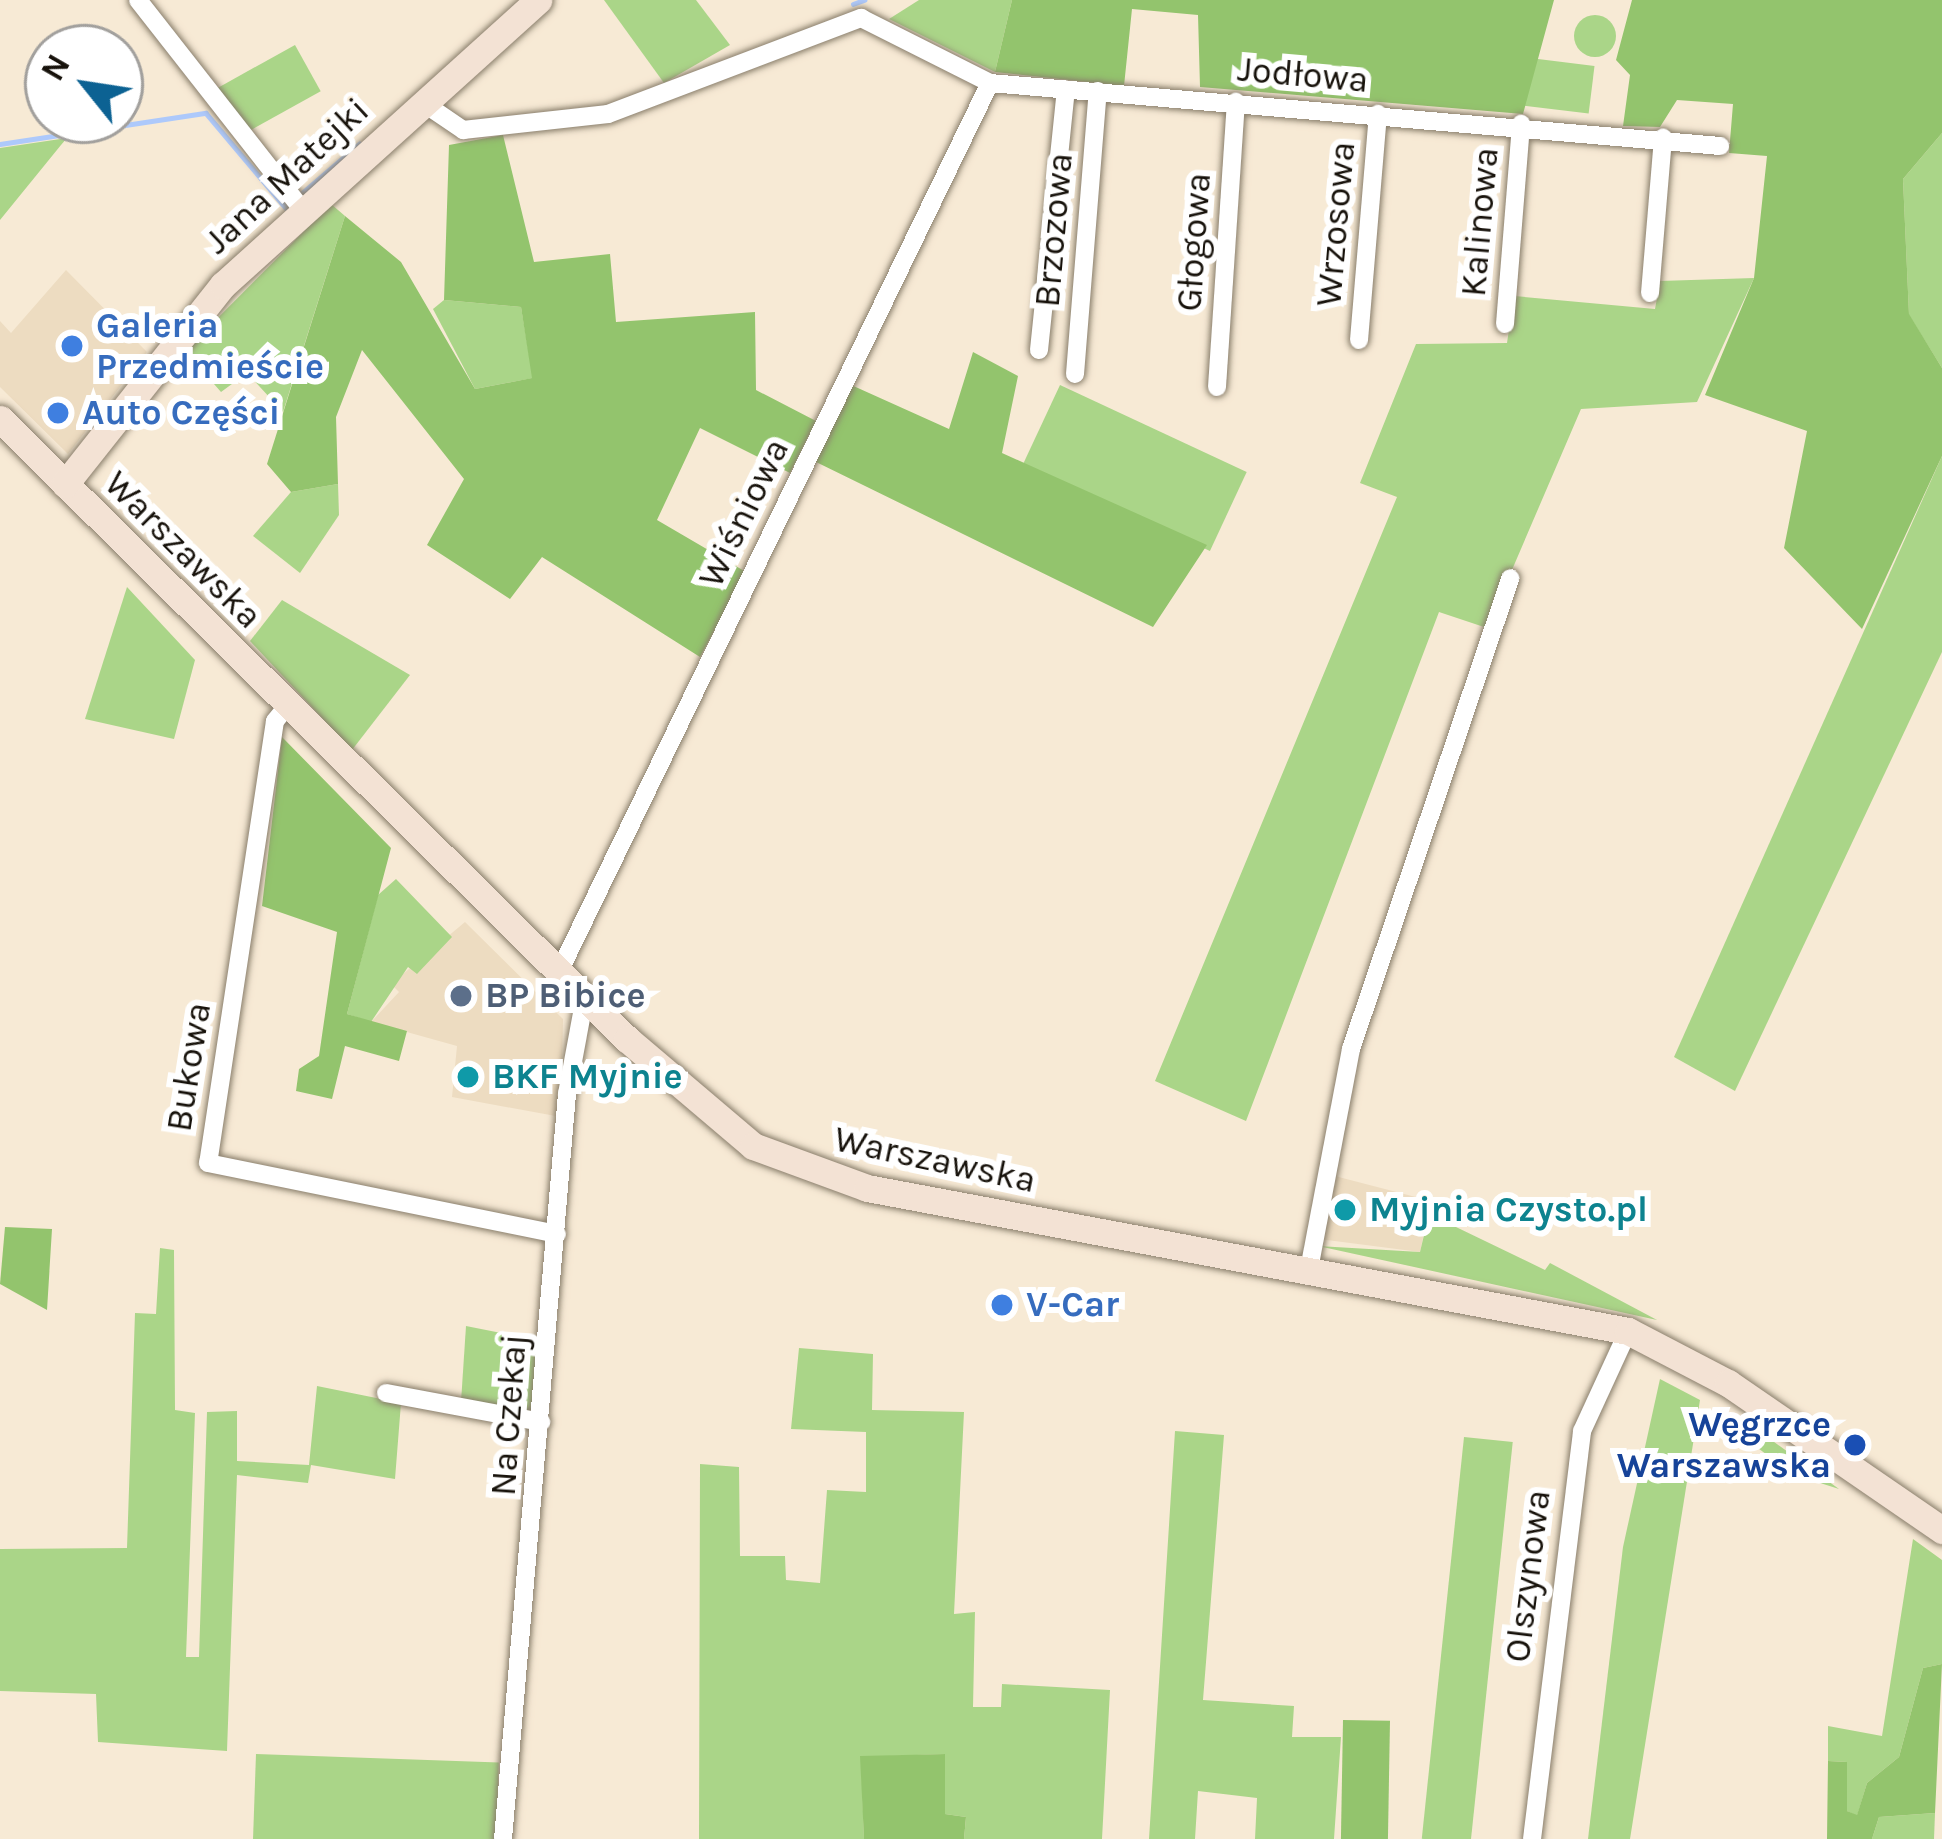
<!DOCTYPE html>
<meta charset="utf-8">
<style>
body{margin:0}
#map{position:relative;width:1942px;height:1839px;overflow:hidden;background:#f7ead5;font-family:Karla,sans-serif}
div>[style]{position:absolute}
.built>*{inset:0;background:#eddcc1}
.green>*{inset:0;background:#aad588;transform-origin:0 0}
.round{border-radius:50%}
.forest>*{inset:0;background:#93c46d;transform-origin:0 0}
.stream>*{height:4.5px;margin:-2.25px;padding:0 2.25px;transform-origin:2.25px;border-radius:2.25px;background:#adc9fb}
.roads{filter:drop-shadow(0 0 3px #897e6b) drop-shadow(0 0 3px #897e6b)}
.street>*{height:18px;margin:-9px;padding:0 9px;transform-origin:9px;border-radius:9px;background:#fff}
.secondary>*{height:27px;margin:-13.5px;padding:0 13.5px;transform-origin:13.5px;border-radius:13.5px;background:#f3e2d4}
.dots>*{width:33px;height:33px;translate:-50% -50%;box-sizing:border-box;border:6px solid #fff;border-radius:50%}
span{translate:-50% -50%;white-space:nowrap;text-align:center;line-height:1.15;-webkit-text-stroke:12px #fff;paint-order:stroke}
.street-label{font-size:36px;color:#17120b}
.shop-label{font-size:36px;color:#366cbe;font-weight:700}
.left{translate:0 -50%;text-align:left}
.service-label{font-size:36px;color:#4e5e75;font-weight:700}
.culture-label{font-size:36px;color:#0d838f;font-weight:700}
.transit-label{font-size:36px;color:#164399;font-weight:700}
.right{translate:-100% -50%;text-align:right}
.north{position:absolute;left:24px;top:24px;width:120px;height:120px;box-sizing:border-box;background:#fff;border:3px solid #a2a09d;border-radius:50%;rotate:300deg;font-size:33px;font-weight:700;line-height:48px;text-align:center;color:#17120b}
.north::after{content:'';display:block;margin:auto;width:42px;height:54px;background:#0c6293;clip-path:polygon(50% 0,100% 100%,50% 72%,0 100%)}
</style>
<div id="map">
<div class="built">
<div style="clip-path:polygon(66px 270px,147px 352px,68px 454px,0 387px,0 321px,11px 333px)"></div>
<div style="clip-path:polygon(465px 922px,563px 1019px,561px 1117px,452px 1097px,457px 1046px,371px 1022px,399px 992px,391px 984px)"></div>
<div style="clip-path:polygon(1331px 1175px,1431px 1201px,1420px 1252px,1319px 1239px)"></div>
</div>
<div class="green">
<div style="clip-path:polygon(604px 0,696px 0,730px 45px,664px 83px)"></div>
<div style="clip-path:polygon(919px 0,1012px 0,995px 72px,889px 19px)"></div>
<div class="round" style="left:1574px;top:15px;width:42px;height:42px"></div>
<div style="left:295px;top:45px;width:53px;height:89px;rotate:61deg"></div>
<div style="left:1530px;top:58px;width:65px;height:48px;rotate:7deg"></div>
<div style="clip-path:polygon(1942px 133px,1942px 368px,1909px 315px,1903px 179px)"></div>
<div style="clip-path:polygon(67px 138px,61px 145px,0 220px,0 148px)"></div>
<div style="clip-path:polygon(331px 204px,345px 216px,283px 412px,247px 373px,221px 392px,185px 351px)"></div>
<div style="clip-path:polygon(1754px 278px,1697px 402px,1581px 409px,1487px 628px,1439px 612px,1246px 1121px,1155px 1081px,1397px 497px,1360px 483px,1416px 344px,1507px 343px,1514px 296px,1655px 309px,1660px 281px)"></div>
<div style="clip-path:polygon(444px 300px,521px 307px,533px 378px,475px 389px,433px 309px)"></div>
<div style="left:1060px;top:385px;width:206px;height:87px;rotate:25deg"></div>
<div style="clip-path:polygon(1942px 456px,1942px 652px,1735px 1091px,1674px 1057px)"></div>
<div style="clip-path:polygon(338px 484px,339px 515px,300px 573px,253px 536px,291px 492px)"></div>
<div style="clip-path:polygon(127px 587px,195px 660px,174px 739px,85px 719px)"></div>
<div style="clip-path:polygon(282px 600px,410px 675px,352px 750px,250px 641px)"></div>
<div style="clip-path:polygon(396px 879px,452px 937px,417px 974px,408px 967px,371px 1022px,347px 1014px,378px 895px)"></div>
<div style="clip-path:polygon(1429px 1214px,1545px 1270px,1550px 1263px,1657px 1320px,1318px 1246px,1420px 1252px)"></div>
<div style="clip-path:polygon(160px 1248px,174px 1250px,175px 1410px,195px 1413px,186px 1657px,199px 1657px,207px 1412px,237px 1411px,237px 1461px,309px 1465px,317px 1386px,401px 1403px,395px 1479px,311px 1465px,308px 1483px,237px 1475px,227px 1751px,98px 1742px,96px 1694px,0 1691px,0 1549px,127px 1548px,135px 1313px,156px 1314px)"></div>
<div style="clip-path:polygon(466px 1326px,541px 1341px,535px 1414px,461px 1402px)"></div>
<div style="clip-path:polygon(799px 1348px,873px 1354px,872px 1410px,964px 1412px,954px 1614px,975px 1612px,973px 1707px,1001px 1707px,1002px 1684px,1110px 1690px,1102px 1839px,964px 1839px,966px 1817px,945px 1814px,944px 1754px,861px 1757px,864px 1839px,699px 1839px,700px 1464px,739px 1467px,740px 1556px,785px 1556px,786px 1580px,820px 1583px,827px 1490px,866px 1492px,866px 1432px,791px 1429px)"></div>
<div style="clip-path:polygon(1660px 1379px,1700px 1400px,1630px 1839px,1588px 1839px,1623px 1547px)"></div>
<div style="clip-path:polygon(1752px 1426px,1839px 1489px,1792px 1474px,1746px 1439px)"></div>
<div style="clip-path:polygon(1175px 1431px,1224px 1435px,1203px 1700px,1294px 1706px,1292px 1737px,1341px 1737px,1334px 1839px,1255px 1839px,1257px 1798px,1198px 1791px,1195px 1839px,1149px 1839px)"></div>
<div style="left:1464px;top:1437px;width:49px;height:404px;rotate:6deg"></div>
<div style="clip-path:polygon(1913px 1539px,1942px 1560px,1942px 1664px,1923px 1668px,1899px 1757px,1867px 1783px,1857px 1816px,1847px 1811px,1847px 1762px,1828px 1761px,1828px 1726px,1882px 1736px)"></div>
<div style="left:256px;top:1754px;width:243px;height:85px;rotate:2deg"></div>
<div style="clip-path:polygon(1935px 1813px,1934px 1839px,1872px 1839px,1879px 1817px)"></div>
</div>
<div class="forest">
<div style="clip-path:polygon(1012px 0,1554px 0,1523px 114px,1200px 87px,1198px 15px,1132px 9px,1124px 86px,995px 72px)"></div>
<div style="clip-path:polygon(1632px 0,1942px 0,1942px 133px,1903px 179px,1909px 314px,1942px 368px,1942px 456px,1862px 629px,1784px 548px,1807px 431px,1705px 395px,1754px 278px,1767px 156px,1729px 153px,1733px 104px,1677px 100px,1660px 127px,1623px 126px,1630px 75px,1616px 60px)"></div>
<div style="clip-path:polygon(503px 135px,534px 262px,610px 254px,616px 322px,755px 312px,756px 390px,816px 421px,790px 473px,700px 428px,657px 520px,746px 572px,700px 657px,542px 557px,510px 599px,427px 545px,464px 479px,362px 350px,336px 417px,338px 484px,291px 492px,267px 464px,345px 216px,401px 262px,475px 389px,532px 378px,521px 307px,444px 300px,449px 145px)"></div>
<div style="clip-path:polygon(973px 352px,1018px 376px,1002px 453px,1207px 545px,1153px 627px,814px 461px,849px 384px,949px 429px)"></div>
<div style="clip-path:polygon(282px 737px,391px 848px,347px 1014px,407px 1031px,399px 1061px,345px 1046px,332px 1099px,296px 1091px,299px 1069px,319px 1056px,337px 932px,262px 906px)"></div>
<div style="clip-path:polygon(5px 1227px,52px 1229px,47px 1310px,0 1284px)"></div>
<div style="clip-path:polygon(1942px 1664px,1935px 1813px,1879px 1817px,1872px 1839px,1827px 1839px,1828px 1761px,1847px 1762px,1847px 1811px,1857px 1815px,1867px 1783px,1899px 1757px,1923px 1668px)"></div>
<div style="left:1343px;top:1720px;width:47px;height:119px;rotate:1deg"></div>
<div style="clip-path:polygon(945px 1754px,945px 1814px,966px 1817px,964px 1839px,864px 1839px,860px 1756px)"></div>
</div>
<div class="stream">
<div style="left:853px;top:4px;width:12px;rotate:-20deg"></div>
<div style="left:0;top:144px;width:208px;rotate:-8.6deg"></div>
<div style="left:206px;top:113px;width:124px;rotate:49.9deg"></div>
<div style="left:301px;top:194px;width:77px;rotate:-40.8deg"></div>
</div>
<div class="roads">
<div class="street">
<div style="left:138px;top:0;width:264px;rotate:51.9deg"></div>
<div style="left:422px;top:102px;width:50px;rotate:34.3deg"></div>
<div style="left:463px;top:130px;width:146px;rotate:-6.3deg"></div>
<div style="left:608px;top:114px;width:271px;rotate:-20.8deg"></div>
<div style="left:861px;top:18px;width:144px;rotate:26.7deg"></div>
<div style="left:990px;top:83px;width:733px;rotate:4.93deg"></div>
<div style="left:1650px;top:293px;width:156px;rotate:-85.2deg"></div>
<div style="left:1505px;top:324px;width:201px;rotate:-85.4deg"></div>
<div style="left:1359px;top:340px;width:227px;rotate:-85.2deg"></div>
<div style="left:1039px;top:350px;width:262px;rotate:-84.1deg"></div>
<div style="left:1075px;top:374px;width:284px;rotate:-85.4deg"></div>
<div style="left:1217px;top:387px;width:286px;rotate:-86.2deg"></div>
<div style="left:288px;top:705px;width:21px;rotate:129deg"></div>
<div style="left:275px;top:721px;width:447px;rotate:98.6deg"></div>
<div style="left:208px;top:1163px;width:356px;rotate:11.5deg"></div>
<div style="left:559px;top:972px;width:988px;rotate:-64.14deg"></div>
<div style="left:1310px;top:1264px;width:219px;rotate:-79.2deg"></div>
<div style="left:1351px;top:1049px;width:497px;rotate:-71.3deg"></div>
<div style="left:386px;top:1393px;width:158px;rotate:10.6deg"></div>
<div style="left:503px;top:1839px;width:748px;rotate:-85.09deg"></div>
<div style="left:567px;top:1094px;width:99px;rotate:-79.5deg"></div>
<div style="left:1532px;top:1839px;width:411px;rotate:-83deg"></div>
<div style="left:1582px;top:1431px;width:110px;rotate:-65.3deg"></div>
</div>
<div class="secondary">
<div style="left:0;top:419px;width:882px;rotate:44.68deg"></div>
<div style="left:627px;top:1039px;width:165px;rotate:40.3deg"></div>
<div style="left:753px;top:1146px;width:121px;rotate:20.2deg"></div>
<div style="left:867px;top:1188px;width:774px;rotate:10.64deg"></div>
<div style="left:1628px;top:1331px;width:113px;rotate:27.5deg"></div>
<div style="left:1728px;top:1383px;width:260px;rotate:34.5deg"></div>
<div style="left:65px;top:484px;width:254px;rotate:-51.6deg"></div>
<div style="left:223px;top:285px;width:425px;rotate:-42.1deg"></div>
</div>
</div>
<div class="dots">
<div style="left:72px;top:346px;background:#3f7fe0"></div>
<div style="left:58px;top:413px;background:#3f7fe0"></div>
<div style="left:461px;top:996px;background:#5c6f8a"></div>
<div style="left:468px;top:1077px;background:#0f9aa8"></div>
<div style="left:1345px;top:1210px;background:#0f9aa8"></div>
<div style="left:1002px;top:1305px;background:#3f7fe0"></div>
<div style="left:1855px;top:1445px;background:#1a4fb4"></div>
</div>
<div class="street-label">
<span style="left:1303px;top:75px;rotate:5deg">Jodłowa</span>
<span style="left:287px;top:176px;rotate:-43deg">Jana Matejki</span>
<span style="left:1480px;top:222px;rotate:-85deg">Kalinowa</span>
<span style="left:1336px;top:224px;rotate:-85deg">Wrzosowa</span>
<span style="left:1054px;top:230px;rotate:-85deg">Brzozowa</span>
<span style="left:1194px;top:242px;rotate:-86deg">Głogowa</span>
<span style="left:744px;top:513px;rotate:-64deg">Wiśniowa</span>
<span style="left:183px;top:550px;rotate:45deg">Warszawska</span>
<span style="left:189px;top:1067px;rotate:-81deg">Bukowa</span>
<span style="left:935px;top:1160px;rotate:12deg">Warszawska</span>
<span style="left:509px;top:1415px;rotate:-86deg">Na Czekaj</span>
<span style="left:1528px;top:1576px;rotate:-83deg">Olszynowa</span>
</div>
<div class="shop-label">
<span class="left" style="left:96px;top:346px">Galeria<br>Przedmieście</span>
<span class="left" style="left:82px;top:413px">Auto Części</span>
<span class="left" style="left:1026px;top:1305px">V-Car</span>
</div>
<div class="service-label">
<span class="left" style="left:485px;top:996px">BP Bibice</span>
</div>
<div class="culture-label">
<span class="left" style="left:492px;top:1077px">BKF Myjnie</span>
<span class="left" style="left:1369px;top:1210px">Myjnia Czysto.pl</span>
</div>
<div class="transit-label">
<span class="right" style="left:1831px;top:1445px">Węgrzce<br>Warszawska</span>
</div>
<div class="north">N</div>
</div>
